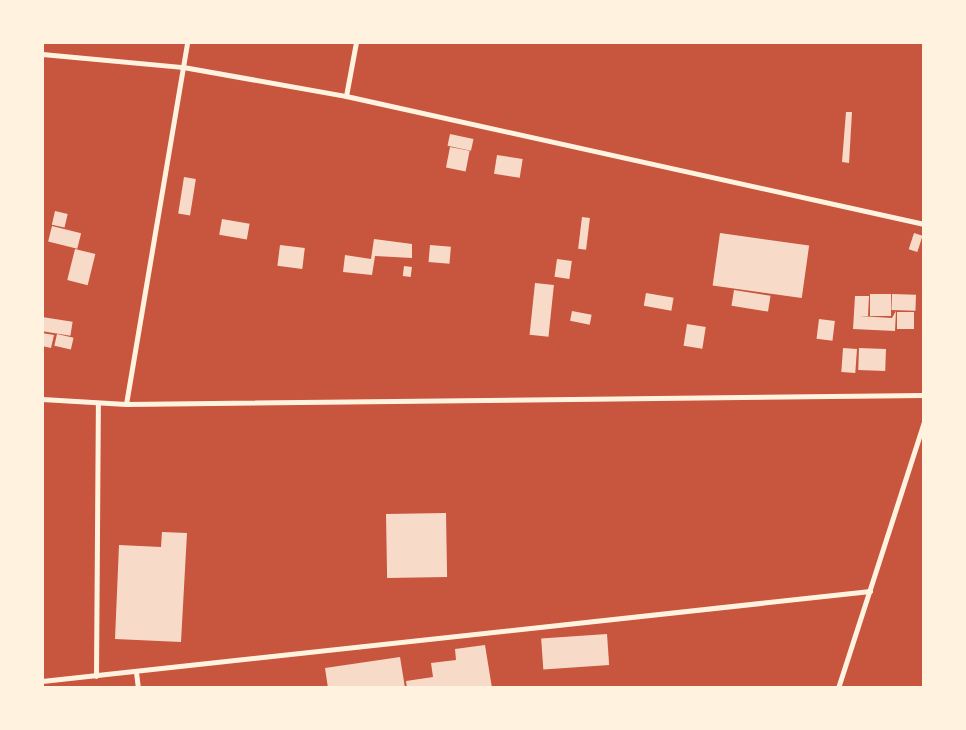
<!DOCTYPE html>
<style>
body{margin:0}
#map{position:relative;width:966px;height:730px;overflow:hidden;background:#c8553d;font-family:Helvetica,sans-serif}
div>[style]{position:absolute}
.building>*{inset:0;background:#f7dbc8;transform-origin:0 0}
.minor>*{height:5px;margin:-2.5px;padding:0 2.5px;transform-origin:2.5px;border-radius:2.5px;background:#fff3e0}
span{translate:-50% -50%;white-space:nowrap;text-align:center;line-height:1.15;-webkit-text-stroke:4px #fff3e0;paint-order:stroke}
.frame{position:absolute;inset:0;border:44px solid #fff3e0;pointer-events:none}
</style>
<div id="map">
<div class="building">
<div style="clip-path:polygon(846px 112px,852px 112px,849px 163px,842px 162px)"></div>
<div style="left:450px;top:134px;width:24px;height:12px;rotate:12deg"></div>
<div style="left:450px;top:147px;width:20px;height:21px;rotate:11deg"></div>
<div style="left:497px;top:155px;width:26px;height:19px;rotate:9deg"></div>
<div style="left:184px;top:177px;width:12px;height:37px;rotate:9deg"></div>
<div style="left:55px;top:211px;width:13px;height:14px;rotate:13deg"></div>
<div style="left:582px;top:217px;width:8px;height:32px;rotate:7deg"></div>
<div style="left:222px;top:219px;width:28px;height:16px;rotate:10deg"></div>
<div style="left:52px;top:226px;width:30px;height:16px;rotate:14deg"></div>
<div style="left:720px;top:233px;width:90px;height:53px;rotate:8deg"></div>
<div style="left:914px;top:233px;width:9px;height:17px;rotate:18deg"></div>
<div style="clip-path:polygon(374px 239px,412px 244px,412px 258px,375px 256px,372px 275px,343px 272px,345px 255px,371px 259px)"></div>
<div style="left:280px;top:245px;width:25px;height:21px;rotate:7deg"></div>
<div style="left:430px;top:245px;width:21px;height:17px;rotate:5deg"></div>
<div style="left:75px;top:249px;width:21px;height:32px;rotate:14deg"></div>
<div style="left:557px;top:259px;width:15px;height:18px;rotate:8deg"></div>
<div style="left:404px;top:266px;width:8px;height:10px;rotate:7deg"></div>
<div style="left:535px;top:283px;width:19px;height:52px;rotate:6deg"></div>
<div style="left:734px;top:290px;width:37px;height:16px;rotate:9deg"></div>
<div style="left:646px;top:293px;width:28px;height:13px;rotate:10deg"></div>
<div style="left:891px;top:294px;width:22px;height:21px;rotate:90deg"></div>
<div style="left:892px;top:294px;width:24px;height:16px;rotate:2deg"></div>
<div style="clip-path:polygon(855px 296px,869px 296px,868px 316px,859px 316px,892px 318px,896px 311px,895px 331px,853px 329px)"></div>
<div style="left:572px;top:311px;width:20px;height:10px;rotate:11deg"></div>
<div style="left:897px;top:312px;width:17px;height:17px"></div>
<div style="left:42px;top:317px;width:31px;height:14px;rotate:9deg"></div>
<div style="left:819px;top:319px;width:16px;height:20px;rotate:7deg"></div>
<div style="left:687px;top:324px;width:19px;height:22px;rotate:9deg"></div>
<div style="clip-path:polygon(42px 333px,54px 335px,51px 348px,42px 346px)"></div>
<div style="left:57px;top:334px;width:17px;height:12px;rotate:13deg"></div>
<div style="left:843px;top:348px;width:14px;height:24px;rotate:4deg"></div>
<div style="left:859px;top:348px;width:27px;height:22px;rotate:2deg"></div>
<div style="left:446px;top:513px;width:64px;height:60px;rotate:89deg"></div>
<div style="clip-path:polygon(162px 532px,187px 533px,181px 642px,115px 639px,119px 545px,161px 547px)"></div>
<div style="left:607px;top:634px;width:31px;height:66px;rotate:86deg"></div>
<div style="clip-path:polygon(485px 645px,492px 688px,407px 688px,406px 681px,433px 677px,431px 663px,456px 660px,455px 649px)"></div>
<div style="clip-path:polygon(400px 657px,405px 688px,328px 688px,325px 668px)"></div>
</div>
<div class="minor">
<div style="left:42px;top:54px;width:142px;rotate:5.3deg"></div>
<div style="left:183px;top:67px;width:166px;rotate:10.1deg"></div>
<div style="left:346px;top:96px;width:592px;rotate:12.49deg"></div>
<div style="left:346px;top:96px;width:55px;rotate:-79.5deg"></div>
<div style="left:42px;top:399px;width:84px;rotate:3.4deg"></div>
<div style="left:126px;top:404px;width:798px;rotate:-0.65deg"></div>
<div style="left:126px;top:404px;width:367px;rotate:-80.4deg"></div>
<div style="left:136px;top:672px;width:16px;rotate:83deg"></div>
<div style="left:96px;top:676px;width:273px;rotate:-89.6deg"></div>
<div style="left:42px;top:681px;width:833px;rotate:-6.2deg"></div>
<div style="left:838px;top:688px;width:281px;rotate:-72.1deg"></div>
</div>
<div class="frame"></div>
</div>
